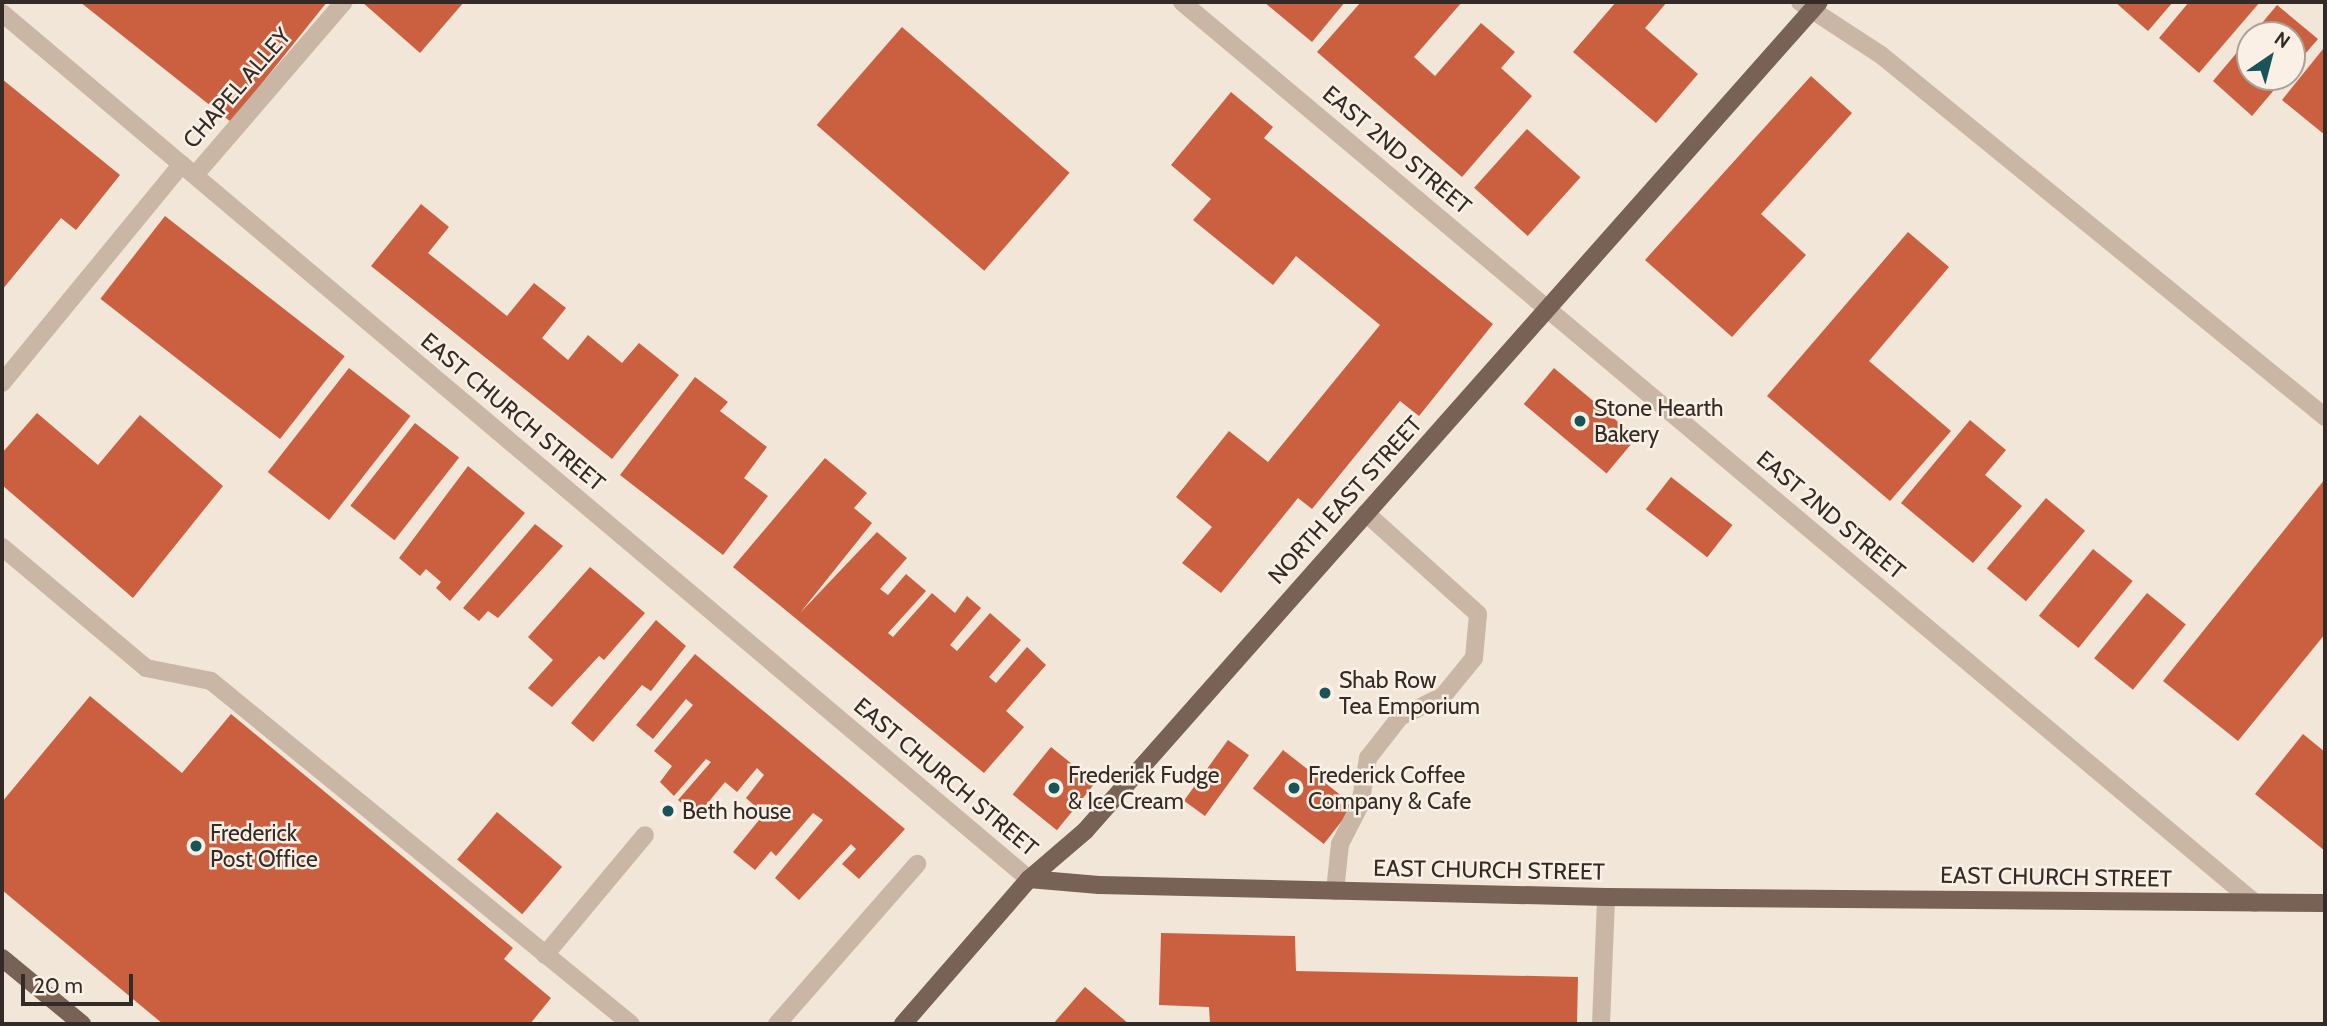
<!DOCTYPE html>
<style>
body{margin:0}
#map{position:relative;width:2327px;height:1026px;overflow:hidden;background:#f2e6d8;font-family:Cabin,sans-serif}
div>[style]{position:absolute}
.building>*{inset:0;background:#ca603f;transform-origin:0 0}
.minor>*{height:18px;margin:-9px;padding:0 9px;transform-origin:9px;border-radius:9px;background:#cab6a4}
.major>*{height:18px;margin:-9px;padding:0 9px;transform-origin:9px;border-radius:9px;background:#786256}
.dots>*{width:19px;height:19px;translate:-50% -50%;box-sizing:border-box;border:4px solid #faf0e5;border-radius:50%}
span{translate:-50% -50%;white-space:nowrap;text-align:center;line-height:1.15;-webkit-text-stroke:5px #faf0e5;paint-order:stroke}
.street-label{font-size:23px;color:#352b26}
.poi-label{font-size:23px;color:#352b26}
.left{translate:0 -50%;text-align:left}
.frame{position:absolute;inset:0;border:4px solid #352b26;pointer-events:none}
.north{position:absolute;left:2236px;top:21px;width:70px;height:70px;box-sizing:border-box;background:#faf0e5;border:2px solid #aba199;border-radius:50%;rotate:35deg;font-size:19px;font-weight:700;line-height:28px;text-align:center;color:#352b26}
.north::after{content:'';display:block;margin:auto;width:24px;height:32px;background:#1a5458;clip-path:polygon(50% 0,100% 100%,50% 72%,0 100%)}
.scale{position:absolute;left:21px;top:974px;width:112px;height:32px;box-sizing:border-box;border:4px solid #352b26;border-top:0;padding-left:9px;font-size:21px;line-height:24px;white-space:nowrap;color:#352b26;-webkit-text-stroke:5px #faf0e5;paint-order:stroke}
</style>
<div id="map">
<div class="building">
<div style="clip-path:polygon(80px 2px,327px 2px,231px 122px)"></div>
<div style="clip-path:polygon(362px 2px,464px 2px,420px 53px)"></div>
<div style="clip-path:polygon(1264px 2px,1345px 2px,1312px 42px)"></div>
<div style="clip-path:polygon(1361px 2px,1462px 2px,1414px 57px,1435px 76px,1481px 23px,1515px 52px,1501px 68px,1532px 96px,1462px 177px,1317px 52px)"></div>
<div style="clip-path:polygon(1616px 2px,1667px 2px,1645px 28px,1698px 74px,1656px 123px,1573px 52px)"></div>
<div style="clip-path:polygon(2115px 2px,2173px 2px,2148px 31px)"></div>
<div style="clip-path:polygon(2189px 2px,2260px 2px,2199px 73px,2159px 38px)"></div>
<div style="clip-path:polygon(2277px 5px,2318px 39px,2292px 69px,2292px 35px,2252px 35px)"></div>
<div style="left:902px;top:27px;width:222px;height:130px;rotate:41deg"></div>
<div style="clip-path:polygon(2250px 37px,2250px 77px,2285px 77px,2252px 116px,2213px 81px)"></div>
<div style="clip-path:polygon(2323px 49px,2325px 51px,2325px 135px,2282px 100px)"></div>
<div style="clip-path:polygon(1811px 76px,1852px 113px,1761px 214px,1806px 255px,1732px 337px,1645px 260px)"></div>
<div style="clip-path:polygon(2px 79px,120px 175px,76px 230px,61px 218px,2px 290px)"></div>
<div style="clip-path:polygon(1231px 92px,1273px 127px,1264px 138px,1493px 324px,1419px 416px,1400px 401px,1312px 509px,1298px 498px,1221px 593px,1182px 563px,1212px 527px,1176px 497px,1229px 431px,1268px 462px,1380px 325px,1296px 256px,1273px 285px,1193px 220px,1211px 199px,1171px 165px)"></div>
<div style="left:1527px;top:129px;width:72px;height:79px;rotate:42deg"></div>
<div style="clip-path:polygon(421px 204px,449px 227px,428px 253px,507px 316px,534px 283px,566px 308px,542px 338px,568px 360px,588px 335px,622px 363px,639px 343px,679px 375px,612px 459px,371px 266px)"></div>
<div style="left:165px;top:216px;width:228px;height:105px;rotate:38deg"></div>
<div style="clip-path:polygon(1908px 232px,1949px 267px,1869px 361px,1951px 431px,1890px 501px,1767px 396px)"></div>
<div style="left:349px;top:368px;width:78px;height:132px;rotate:38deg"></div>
<div style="left:1554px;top:368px;width:108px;height:47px;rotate:40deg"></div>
<div style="clip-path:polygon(695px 377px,728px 402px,720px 411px,767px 447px,744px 478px,768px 496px,723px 555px,620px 475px)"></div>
<div style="clip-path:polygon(37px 413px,98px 465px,140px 415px,223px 486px,133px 598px,2px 485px,2px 453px)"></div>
<div style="clip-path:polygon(1970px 420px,2006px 450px,1985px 475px,2022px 506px,1973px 563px,1901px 503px)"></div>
<div style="left:415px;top:423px;width:56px;height:105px;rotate:38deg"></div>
<div style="clip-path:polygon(825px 458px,867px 493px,854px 508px,872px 523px,800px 613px,877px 532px,907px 558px,880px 589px,888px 595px,906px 574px,926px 591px,888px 633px,893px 637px,932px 593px,955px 613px,967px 596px,981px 608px,950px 645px,957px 651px,990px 613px,1021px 640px,989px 677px,996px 683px,1027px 647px,1046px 665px,1006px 711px,1024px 727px,984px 773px,733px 567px)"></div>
<div style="clip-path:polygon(468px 466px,525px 513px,450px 601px,436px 588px,441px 582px,426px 569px,420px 576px,399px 558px)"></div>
<div style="left:1671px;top:477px;width:78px;height:41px;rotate:38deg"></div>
<div style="clip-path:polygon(2325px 479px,2325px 634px,2238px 741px,2163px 681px)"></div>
<div style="left:2046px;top:498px;width:51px;height:92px;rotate:40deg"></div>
<div style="clip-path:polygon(535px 524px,563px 546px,498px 618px,488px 611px,479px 621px,463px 608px)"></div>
<div style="left:2093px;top:549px;width:51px;height:86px;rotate:39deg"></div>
<div style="clip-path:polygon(590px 567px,645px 613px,604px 660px,599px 656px,552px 707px,528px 688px,553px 660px,528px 637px)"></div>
<div style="left:2147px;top:593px;width:50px;height:84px;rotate:39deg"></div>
<div style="clip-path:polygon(656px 620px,686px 646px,651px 691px,642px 685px,593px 742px,571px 723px)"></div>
<div style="clip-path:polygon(695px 654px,905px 829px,859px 879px,842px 864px,856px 849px,851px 844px,799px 900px,775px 878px,823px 820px,813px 813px,776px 856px,771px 851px,755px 870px,733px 852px,764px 814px,746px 798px,764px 775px,757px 768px,737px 792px,725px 782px,697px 816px,678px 800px,711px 762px,706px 759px,674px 796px,660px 782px,672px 766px,654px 751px,693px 705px,686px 699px,653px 739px,636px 725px)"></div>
<div style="clip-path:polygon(90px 696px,182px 773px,231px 714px,513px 948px,504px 959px,551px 998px,530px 1024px,163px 1024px,2px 890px,2px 802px)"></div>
<div style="clip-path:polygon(2303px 734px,2325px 752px,2325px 851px,2255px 794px)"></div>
<div style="left:1228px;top:740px;width:26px;height:75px;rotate:36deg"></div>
<div style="left:1051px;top:747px;width:57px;height:61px;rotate:39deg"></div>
<div style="left:1283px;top:750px;width:90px;height:49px;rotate:38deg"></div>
<div style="left:497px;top:812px;width:85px;height:62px;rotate:40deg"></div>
<div style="clip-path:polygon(1161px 933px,1295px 936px,1296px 971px,1578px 977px,1577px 1024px,1210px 1024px,1209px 1007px,1159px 1005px)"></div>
<div style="clip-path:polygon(1085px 987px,1129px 1024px,1053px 1024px)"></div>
</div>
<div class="minor">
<div style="left:1182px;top:2px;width:1401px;rotate:40.02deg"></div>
<div style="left:1800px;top:2px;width:97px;rotate:33.2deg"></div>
<div style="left:1881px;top:55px;width:573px;rotate:39.19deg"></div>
<div style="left:2px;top:13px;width:1343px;rotate:40.14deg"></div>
<div style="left:195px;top:175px;width:228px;rotate:-49.3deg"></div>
<div style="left:2px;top:383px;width:283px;rotate:-50.6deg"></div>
<div style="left:2px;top:547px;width:188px;rotate:40deg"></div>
<div style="left:146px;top:668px;width:66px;rotate:11.3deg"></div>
<div style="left:211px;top:681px;width:542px;rotate:39.24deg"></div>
<div style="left:1335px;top:891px;width:47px;rotate:-83.9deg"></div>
<div style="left:1340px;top:844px;width:44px;rotate:-62.9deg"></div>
<div style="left:1360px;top:805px;width:48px;rotate:-80.3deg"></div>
<div style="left:1368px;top:758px;width:52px;rotate:-52deg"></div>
<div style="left:1400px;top:717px;width:48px;rotate:-26deg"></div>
<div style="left:1443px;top:696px;width:49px;rotate:-50.8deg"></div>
<div style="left:1474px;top:658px;width:44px;rotate:-84.8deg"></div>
<div style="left:1478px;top:614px;width:151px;rotate:-138deg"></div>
<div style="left:545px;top:955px;width:156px;rotate:-50.2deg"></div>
<div style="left:777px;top:1024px;width:213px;rotate:-48.8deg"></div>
<div style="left:1601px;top:1024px;width:127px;rotate:-87.7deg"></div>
</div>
<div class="major">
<div style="left:1029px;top:879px;width:70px;rotate:4.9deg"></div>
<div style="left:1099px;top:885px;width:507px;rotate:1.36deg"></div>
<div style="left:1606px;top:897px;width:719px;rotate:0.48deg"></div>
<div style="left:2px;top:958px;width:104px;rotate:39.5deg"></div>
<div style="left:903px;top:1024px;width:192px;rotate:-49deg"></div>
<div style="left:1029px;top:879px;width:74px;rotate:-40.6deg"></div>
<div style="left:1085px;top:831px;width:1107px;rotate:-48.48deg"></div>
</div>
<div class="dots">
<div style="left:1580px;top:421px;background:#1a5458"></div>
<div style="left:1325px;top:693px;background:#1a5458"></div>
<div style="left:1054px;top:788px;background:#1a5458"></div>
<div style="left:1294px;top:788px;background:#1a5458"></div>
<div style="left:668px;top:811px;background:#1a5458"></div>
<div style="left:196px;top:846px;background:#1a5458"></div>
</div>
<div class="street-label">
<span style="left:237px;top:88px;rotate:-49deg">CHAPEL ALLEY</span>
<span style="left:1397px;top:150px;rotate:40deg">EAST 2ND STREET</span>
<span style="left:513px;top:412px;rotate:40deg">EAST CHURCH STREET</span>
<span style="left:1345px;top:500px;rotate:-48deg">NORTH EAST STREET</span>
<span style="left:1831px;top:515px;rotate:40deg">EAST 2ND STREET</span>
<span style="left:946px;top:777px;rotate:40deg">EAST CHURCH STREET</span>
<span style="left:1489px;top:870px;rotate:1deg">EAST CHURCH STREET</span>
<span style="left:2056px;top:877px;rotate:1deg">EAST CHURCH STREET</span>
</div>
<div class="poi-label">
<span class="left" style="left:1594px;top:421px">Stone Hearth<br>Bakery</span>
<span class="left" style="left:1339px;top:693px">Shab Row<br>Tea Emporium</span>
<span class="left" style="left:1068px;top:788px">Frederick Fudge<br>&amp; Ice Cream</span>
<span class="left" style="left:1308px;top:788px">Frederick Coffee<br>Company &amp; Cafe</span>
<span class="left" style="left:682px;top:811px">Beth house</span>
<span class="left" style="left:210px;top:846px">Frederick<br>Post Office</span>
</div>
<div class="frame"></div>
<div class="north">N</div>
<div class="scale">20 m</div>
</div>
